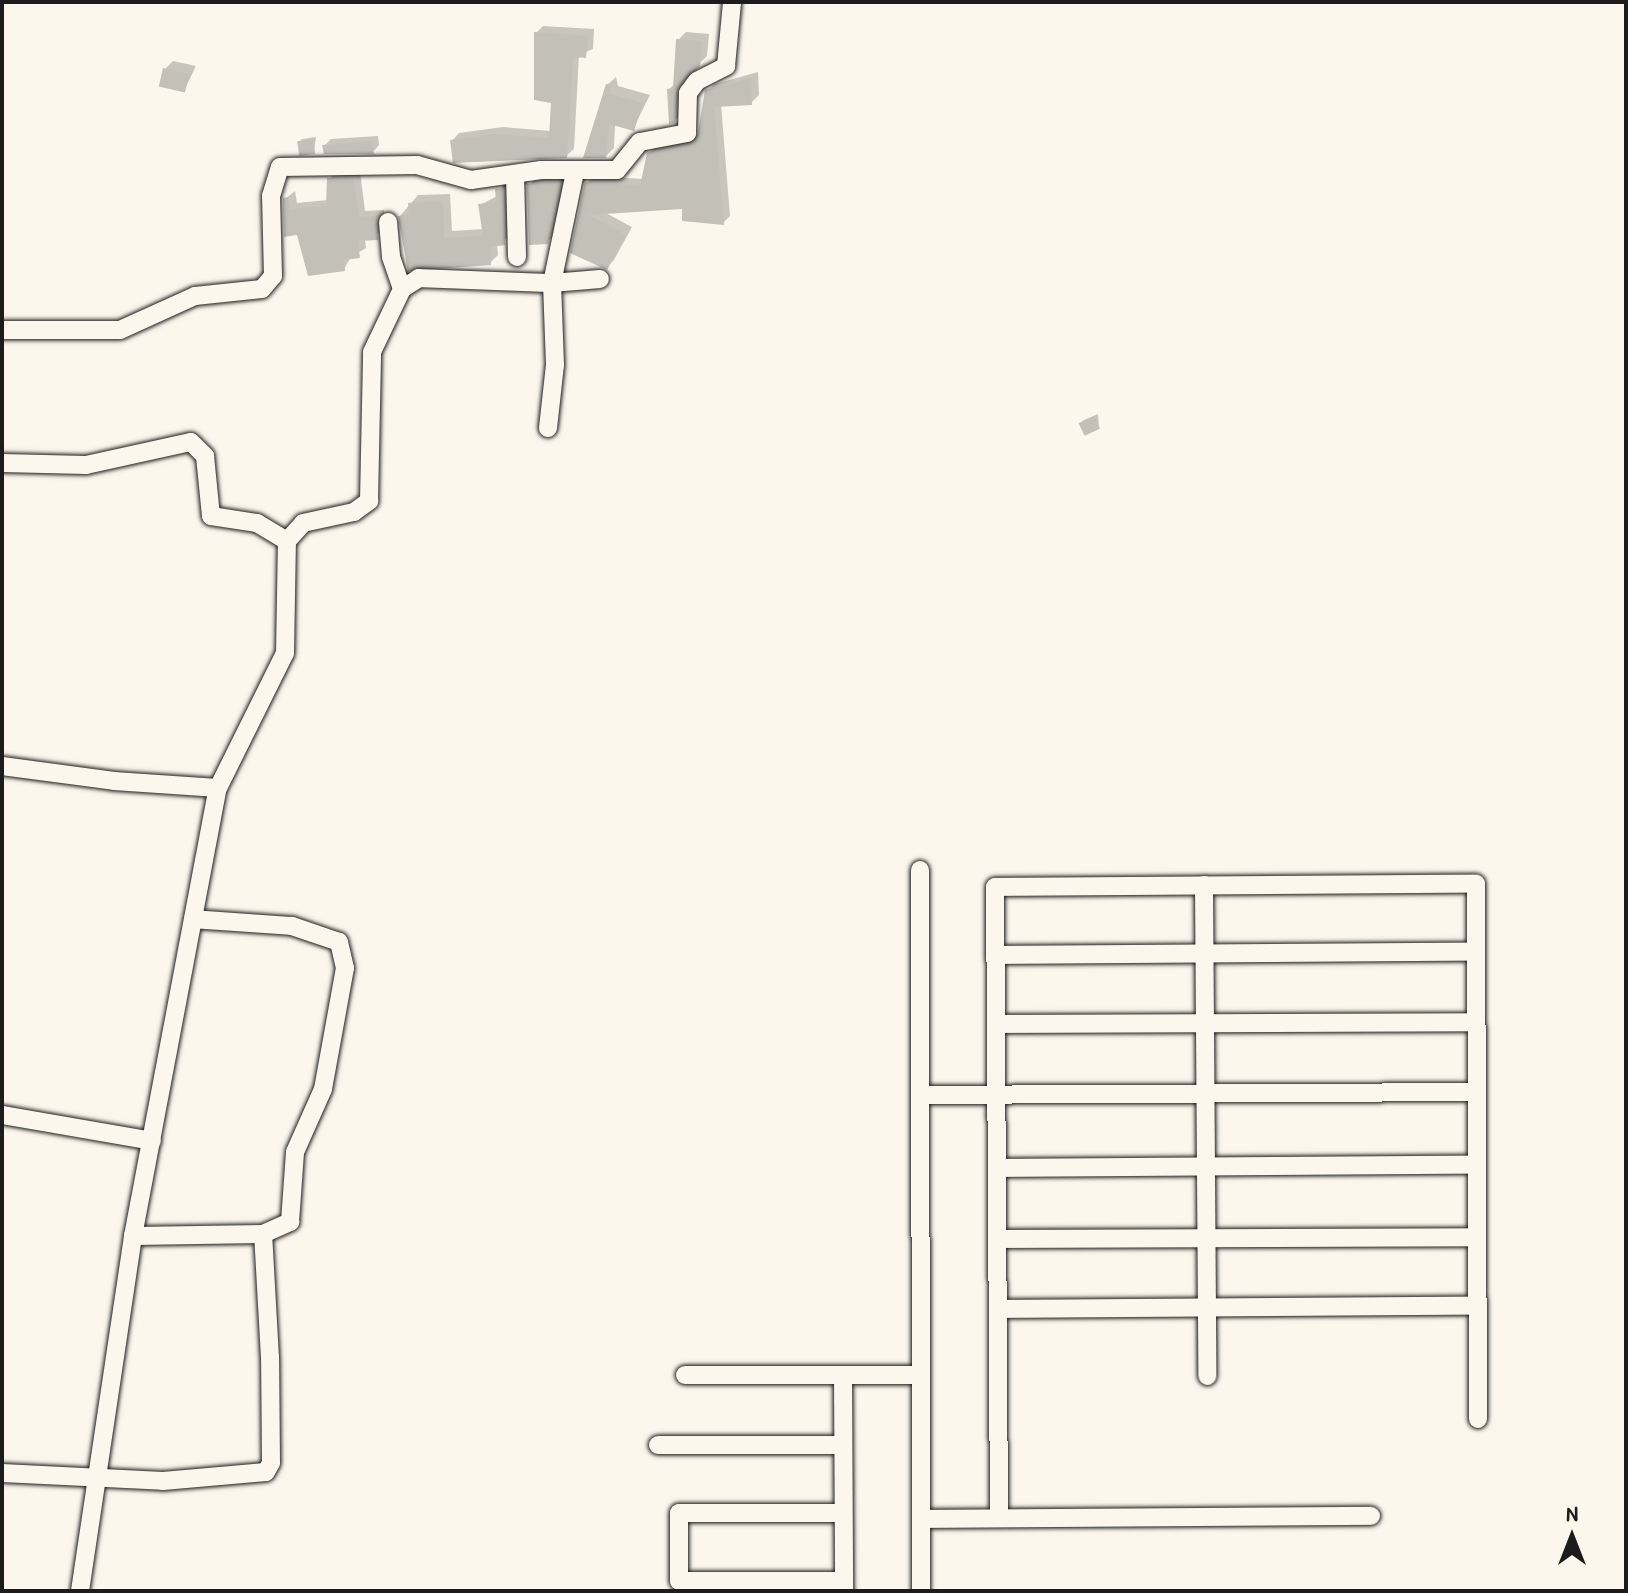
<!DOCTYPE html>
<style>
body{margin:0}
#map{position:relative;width:1628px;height:1593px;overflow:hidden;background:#fbf7ec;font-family:"Patrick Hand",sans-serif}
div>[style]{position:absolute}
.shadow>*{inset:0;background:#0003}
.building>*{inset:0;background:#c3c0b8;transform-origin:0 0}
.roads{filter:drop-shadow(0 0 2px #1c1c1c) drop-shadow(0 0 2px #1c1c1c)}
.street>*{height:18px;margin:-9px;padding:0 9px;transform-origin:9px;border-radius:9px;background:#fbf7ec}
span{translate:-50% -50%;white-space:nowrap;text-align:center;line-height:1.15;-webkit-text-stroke:6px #fbf7ec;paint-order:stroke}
.frame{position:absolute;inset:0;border:4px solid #1c1c1c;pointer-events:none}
.north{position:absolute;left:1532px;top:1497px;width:80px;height:80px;-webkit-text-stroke:6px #fbf7ec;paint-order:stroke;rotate:0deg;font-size:22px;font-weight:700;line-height:32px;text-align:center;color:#1c1c1c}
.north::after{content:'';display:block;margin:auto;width:28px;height:36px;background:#1c1c1c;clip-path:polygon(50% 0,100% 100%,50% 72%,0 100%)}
</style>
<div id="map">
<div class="shadow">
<div style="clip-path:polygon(543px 26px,594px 29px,593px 49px,579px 55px,574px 149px,566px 156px,452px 141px,459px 133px,503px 127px,551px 131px,554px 101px,536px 33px)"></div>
<div style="clip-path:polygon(686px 32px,709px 34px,707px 56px,685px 77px,683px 113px,674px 121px,669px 89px,675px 84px,678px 40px)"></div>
<div style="clip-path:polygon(173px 61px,196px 66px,184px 91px,165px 69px)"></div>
<div style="clip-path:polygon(758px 72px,759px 95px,751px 103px,721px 104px,730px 216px,723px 223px,684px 207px,604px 212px,632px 227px,614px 260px,607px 267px,573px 252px,587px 183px,594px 176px,643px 179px,648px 154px,656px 146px,700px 134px,707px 91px,715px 84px)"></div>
<div style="clip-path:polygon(616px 77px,618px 86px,650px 95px,633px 129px,615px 124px,614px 148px,606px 156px,607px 85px)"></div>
<div style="clip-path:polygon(378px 136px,379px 145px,373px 152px,325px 145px,331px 139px)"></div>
<div style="clip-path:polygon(316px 137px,314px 152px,299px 142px,302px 139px)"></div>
<div style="clip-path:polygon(360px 171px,365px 211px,384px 210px,384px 231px,365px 239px,366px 248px,351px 257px,344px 269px,299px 233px,285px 199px,295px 191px,297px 203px,328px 200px,329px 179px,337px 172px)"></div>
<div style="clip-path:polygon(568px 175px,555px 234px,547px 242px,529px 185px,538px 177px)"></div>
<div style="clip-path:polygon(505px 181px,511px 181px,512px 235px,497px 244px,498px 255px,490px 263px,410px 268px,400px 216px,418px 195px,450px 194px,452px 231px,484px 229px,480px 205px,497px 196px)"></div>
<div style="clip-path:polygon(1098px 414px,1099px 427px,1080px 423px,1084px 420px)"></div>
</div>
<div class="building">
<div style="clip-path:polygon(534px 32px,588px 36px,586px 58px,573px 57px,567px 158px,453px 163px,450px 140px,495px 134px,549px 138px,551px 103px,534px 100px)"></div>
<div style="clip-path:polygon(676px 39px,702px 41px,700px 66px,678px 87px,675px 123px,669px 124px,667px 89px,673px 88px)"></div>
<div style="left:163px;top:68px;width:27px;height:19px;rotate:13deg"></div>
<div style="clip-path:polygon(751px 78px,752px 105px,714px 107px,724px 225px,682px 221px,682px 209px,589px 215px,626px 235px,607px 270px,570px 253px,585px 182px,640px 186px,647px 153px,697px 139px,705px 90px)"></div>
<div style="clip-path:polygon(606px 84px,611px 85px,610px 94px,643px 103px,634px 131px,609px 124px,606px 158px,583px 158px)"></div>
<div style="left:313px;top:139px;width:15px;height:16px;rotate:82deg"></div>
<div style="clip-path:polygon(372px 141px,374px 154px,324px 154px,322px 145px)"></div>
<div style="clip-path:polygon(327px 178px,353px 178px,359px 217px,377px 216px,378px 240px,358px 241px,360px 258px,344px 260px,345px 271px,308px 276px,297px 235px,284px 237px,283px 198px,288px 197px,290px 209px,326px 206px)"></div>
<div style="clip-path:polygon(561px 182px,548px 244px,529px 245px,527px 184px)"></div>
<div style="clip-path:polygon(503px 188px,505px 245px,490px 247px,491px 265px,408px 271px,398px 216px,409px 215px,408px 203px,443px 201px,444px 238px,483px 236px,478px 204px,496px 202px,495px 189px)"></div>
<div style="left:1094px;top:416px;width:14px;height:17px;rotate:65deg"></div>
</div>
<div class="roads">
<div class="street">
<div style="left:515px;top:174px;width:83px;rotate:88.6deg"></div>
<div style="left:388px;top:222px;width:35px;rotate:85deg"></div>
<div style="left:391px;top:257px;width:34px;rotate:71deg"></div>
<div style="left:2px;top:330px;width:118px"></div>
<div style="left:120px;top:330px;width:82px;rotate:-24.4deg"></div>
<div style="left:195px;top:296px;width:67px;rotate:-6deg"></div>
<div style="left:262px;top:289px;width:17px;rotate:-50deg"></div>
<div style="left:273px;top:276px;width:80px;rotate:-91.4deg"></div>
<div style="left:271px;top:196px;width:30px;rotate:-73deg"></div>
<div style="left:280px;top:167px;width:137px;rotate:-0.8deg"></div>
<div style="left:417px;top:165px;width:56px;rotate:15.5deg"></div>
<div style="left:471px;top:180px;width:71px;rotate:-8.1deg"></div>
<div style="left:541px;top:170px;width:76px"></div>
<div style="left:617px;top:170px;width:36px;rotate:-51deg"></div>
<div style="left:640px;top:142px;width:48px;rotate:-10.8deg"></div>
<div style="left:687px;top:133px;width:40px;rotate:-88.6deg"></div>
<div style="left:688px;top:93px;width:15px;rotate:-53deg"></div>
<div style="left:697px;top:81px;width:33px;rotate:-27deg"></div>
<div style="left:726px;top:66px;width:64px;rotate:-84.6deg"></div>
<div style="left:548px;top:428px;width:63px;rotate:-83.7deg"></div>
<div style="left:555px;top:365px;width:82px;rotate:-92.1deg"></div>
<div style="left:552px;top:283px;width:48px;rotate:-4.8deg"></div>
<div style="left:2px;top:463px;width:84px;rotate:1.4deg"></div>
<div style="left:86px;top:465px;width:107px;rotate:-12.4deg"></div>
<div style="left:191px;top:442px;width:20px;rotate:45deg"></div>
<div style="left:205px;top:456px;width:60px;rotate:84.3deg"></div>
<div style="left:211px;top:516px;width:47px;rotate:8.7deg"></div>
<div style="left:257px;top:523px;width:35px;rotate:31deg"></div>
<div style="left:2px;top:766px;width:113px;rotate:7.6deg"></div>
<div style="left:114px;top:781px;width:104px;rotate:3.9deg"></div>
<div style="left:920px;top:870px;width:721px;rotate:89.92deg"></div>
<div style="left:1204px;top:885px;width:491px;rotate:89.6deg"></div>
<div style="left:996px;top:955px;width:480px;rotate:-0.4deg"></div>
<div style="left:996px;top:1024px;width:480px;rotate:-0.2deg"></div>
<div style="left:920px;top:1095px;width:556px;rotate:-0.31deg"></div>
<div style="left:2px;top:1115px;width:152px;rotate:9.8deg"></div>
<div style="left:997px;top:1168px;width:480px;rotate:-0.4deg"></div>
<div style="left:133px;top:1236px;width:130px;rotate:-0.9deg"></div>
<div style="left:263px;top:1234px;width:30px;rotate:-24deg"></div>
<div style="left:290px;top:1222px;width:70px;rotate:-85.9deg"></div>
<div style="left:295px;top:1152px;width:69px;rotate:-66deg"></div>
<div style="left:323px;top:1089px;width:123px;rotate:-79.7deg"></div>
<div style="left:345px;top:968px;width:27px;rotate:-103deg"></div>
<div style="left:339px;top:942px;width:50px;rotate:-161.2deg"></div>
<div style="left:292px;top:926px;width:99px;rotate:-176deg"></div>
<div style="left:997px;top:1239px;width:480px;rotate:-0.2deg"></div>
<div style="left:998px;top:1309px;width:479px;rotate:-0.4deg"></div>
<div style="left:685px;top:1375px;width:235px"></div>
<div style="left:843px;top:1375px;width:216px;rotate:89.7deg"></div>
<div style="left:658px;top:1445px;width:185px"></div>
<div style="left:2px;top:1473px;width:161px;rotate:2.8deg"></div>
<div style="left:163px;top:1481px;width:103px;rotate:-5deg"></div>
<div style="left:266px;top:1472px;width:10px;rotate:-61deg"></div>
<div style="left:271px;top:1463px;width:105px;rotate:-90.5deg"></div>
<div style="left:270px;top:1358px;width:124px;rotate:-93.2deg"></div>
<div style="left:843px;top:1513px;width:164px;rotate:180deg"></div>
<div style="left:679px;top:1513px;width:68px;rotate:90deg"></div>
<div style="left:679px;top:1581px;width:165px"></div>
<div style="left:999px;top:1518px;width:631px;rotate:-90.36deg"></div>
<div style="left:995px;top:887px;width:481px;rotate:-0.4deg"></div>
<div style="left:1476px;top:884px;width:535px;rotate:89.79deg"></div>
<div style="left:921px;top:1519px;width:450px;rotate:-0.4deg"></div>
<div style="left:80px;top:1591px;width:359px;rotate:-81.5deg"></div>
<div style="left:133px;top:1236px;width:456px;rotate:-79.3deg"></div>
<div style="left:218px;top:788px;width:151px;rotate:-63.6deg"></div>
<div style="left:285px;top:653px;width:112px;rotate:-89deg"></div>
<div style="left:287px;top:541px;width:24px;rotate:-48deg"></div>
<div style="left:303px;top:523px;width:52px;rotate:-12.2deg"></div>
<div style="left:354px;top:512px;width:19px;rotate:-36deg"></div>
<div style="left:369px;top:501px;width:149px;rotate:-88.8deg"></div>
<div style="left:372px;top:352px;width:70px;rotate:-64.5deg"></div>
<div style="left:402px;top:289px;width:20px;rotate:-33deg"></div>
<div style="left:419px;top:278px;width:133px;rotate:2.2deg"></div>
<div style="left:552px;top:283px;width:113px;rotate:-78.3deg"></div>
</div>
</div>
<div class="frame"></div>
<div class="north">N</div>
</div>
